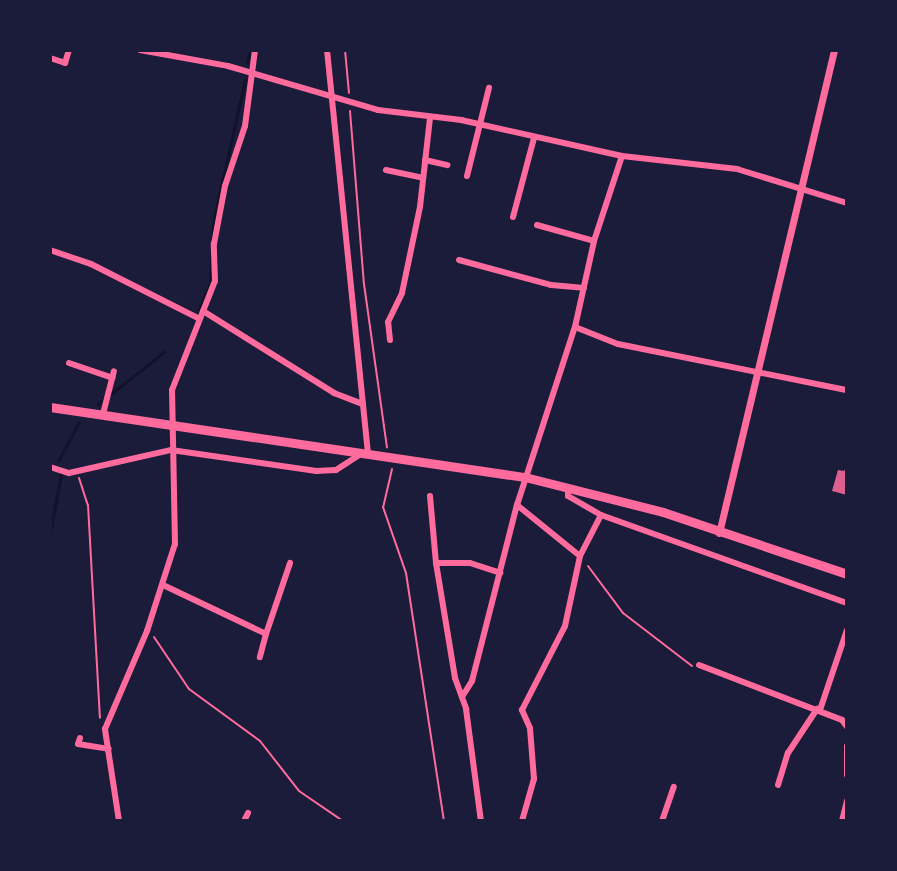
<!DOCTYPE html>
<style>
body{margin:0}
#map{position:relative;width:897px;height:871px;overflow:hidden;background:#1b1b3a;font-family:"Alegreya Sans",sans-serif}
div>[style]{position:absolute}
.stream>*{height:3px;margin:-1.5px;padding:0 1.5px;transform-origin:1.5px;border-radius:1.5px;background:#12122b}
.building>*{inset:0;background:#dd5f8e}
.path>*{height:2px;margin:-1px;padding:0 1px;transform-origin:1px;border-radius:1px;background:#ff6b9d}
.minor>*{height:6px;margin:-3px;padding:0 3px;transform-origin:3px;border-radius:3px;background:#ff6b9d}
.tertiary>*{height:7px;margin:-3.5px;padding:0 3.5px;transform-origin:3.5px;border-radius:3.5px;background:#ff6b9d}
.trunk>*{height:9px;margin:-4.5px;padding:0 4.5px;transform-origin:4.5px;border-radius:4.5px;background:#ff6b9d}
span{translate:-50% -50%;white-space:nowrap;text-align:center;line-height:1.15;-webkit-text-stroke:7px #1b1b3a;paint-order:stroke}
.frame{position:absolute;inset:0;border:52px solid #1b1b3a;pointer-events:none}
</style>
<div id="map">
<div class="stream">
<div style="left:247px;top:62px;width:12px;rotate:-76deg"></div>
<div style="left:199px;top:309px;width:28px;rotate:-67deg"></div>
<div style="left:210px;top:283px;width:60px;rotate:-87.1deg"></div>
<div style="left:213px;top:223px;width:147px;rotate:-77.4deg"></div>
<div style="left:98px;top:404px;width:85px;rotate:-38.3deg"></div>
<div style="left:58px;top:461px;width:44px;rotate:-61.7deg"></div>
<div style="left:50px;top:533px;width:60px;rotate:-79.4deg"></div>
</div>
<div class="building">
<div style="clip-path:polygon(847px 465px,847px 495px,832px 491px,838px 470px,844px 471px)"></div>
</div>
<div class="path">
<div style="left:345px;top:50px;width:43px;rotate:84.7deg"></div>
<div style="left:350px;top:111px;width:174px;rotate:85.4deg"></div>
<div style="left:364px;top:284px;width:165px;rotate:82deg"></div>
<div style="left:392px;top:469px;width:39px;rotate:103deg"></div>
<div style="left:383px;top:507px;width:70px;rotate:70.8deg"></div>
<div style="left:406px;top:573px;width:251px;rotate:81.3deg"></div>
<div style="left:79px;top:478px;width:28px;rotate:72deg"></div>
<div style="left:88px;top:505px;width:213px;rotate:86.8deg"></div>
<div style="left:588px;top:566px;width:59px;rotate:53.3deg"></div>
<div style="left:623px;top:613px;width:87px;rotate:37.5deg"></div>
<div style="left:154px;top:637px;width:63px;rotate:56.1deg"></div>
<div style="left:189px;top:689px;width:88px;rotate:36.2deg"></div>
<div style="left:260px;top:741px;width:63px;rotate:52deg"></div>
<div style="left:299px;top:791px;width:53px;rotate:34.3deg"></div>
</div>
<div class="minor">
<div style="left:140px;top:50px;width:89px;rotate:10.3deg"></div>
<div style="left:228px;top:66px;width:156px;rotate:16.3deg"></div>
<div style="left:378px;top:110px;width:84px;rotate:6.9deg"></div>
<div style="left:461px;top:120px;width:165px;rotate:12.6deg"></div>
<div style="left:622px;top:156px;width:116px;rotate:6.4deg"></div>
<div style="left:737px;top:169px;width:115px;rotate:17.2deg"></div>
<div style="left:327px;top:50px;width:404px;rotate:84.2deg"></div>
<div style="left:50px;top:58px;width:16px;rotate:18deg"></div>
<div style="left:65px;top:63px;width:14px;rotate:-73deg"></div>
<div style="left:425px;top:160px;width:23px;rotate:13deg"></div>
<div style="left:386px;top:170px;width:38px;rotate:12deg"></div>
<div style="left:467px;top:176px;width:91px;rotate:-76deg"></div>
<div style="left:513px;top:217px;width:82px;rotate:-75.1deg"></div>
<div style="left:537px;top:225px;width:59px;rotate:15.7deg"></div>
<div style="left:50px;top:250px;width:43px;rotate:18.9deg"></div>
<div style="left:91px;top:264px;width:120px;rotate:26.8deg"></div>
<div style="left:459px;top:260px;width:95px;rotate:15.2deg"></div>
<div style="left:551px;top:285px;width:33px;rotate:5deg"></div>
<div style="left:203px;top:311px;width:155px;rotate:32deg"></div>
<div style="left:334px;top:393px;width:31px;rotate:21deg"></div>
<div style="left:575px;top:327px;width:46px;rotate:21.6deg"></div>
<div style="left:618px;top:344px;width:234px;rotate:11.4deg"></div>
<div style="left:390px;top:340px;width:18px;rotate:-96deg"></div>
<div style="left:388px;top:322px;width:32px;rotate:-64deg"></div>
<div style="left:402px;top:293px;width:88px;rotate:-78.2deg"></div>
<div style="left:420px;top:207px;width:90px;rotate:-83.6deg"></div>
<div style="left:69px;top:363px;width:46px;rotate:18.8deg"></div>
<div style="left:103px;top:414px;width:44px;rotate:-75.7deg"></div>
<div style="left:50px;top:467px;width:20px;rotate:18deg"></div>
<div style="left:69px;top:473px;width:105px;rotate:-12.7deg"></div>
<div style="left:171px;top:450px;width:147px;rotate:8.2deg"></div>
<div style="left:316px;top:471px;width:20px;rotate:-3deg"></div>
<div style="left:336px;top:470px;width:30px;rotate:-33deg"></div>
<div style="left:568px;top:487px;width:9px;rotate:90deg"></div>
<div style="left:568px;top:496px;width:38px;rotate:30deg"></div>
<div style="left:430px;top:496px;width:67px;rotate:84.9deg"></div>
<div style="left:436px;top:563px;width:34px"></div>
<div style="left:470px;top:563px;width:32px;rotate:18deg"></div>
<div style="left:517px;top:505px;width:81px;rotate:39deg"></div>
<div style="left:580px;top:556px;width:46px;rotate:-62.9deg"></div>
<div style="left:601px;top:515px;width:261px;rotate:19.7deg"></div>
<div style="left:436px;top:563px;width:117px;rotate:80.6deg"></div>
<div style="left:455px;top:678px;width:33px;rotate:70deg"></div>
<div style="left:466px;top:709px;width:113px;rotate:82.4deg"></div>
<div style="left:163px;top:585px;width:114px;rotate:25.4deg"></div>
<div style="left:266px;top:634px;width:24px;rotate:105deg"></div>
<div style="left:266px;top:634px;width:75px;rotate:-71.3deg"></div>
<div style="left:699px;top:665px;width:153px;rotate:21deg"></div>
<div style="left:842px;top:720px;width:9px;rotate:54deg"></div>
<div style="left:462px;top:697px;width:19px;rotate:-58deg"></div>
<div style="left:472px;top:681px;width:182px;rotate:-75.7deg"></div>
<div style="left:517px;top:505px;width:187px;rotate:-72deg"></div>
<div style="left:575px;top:327px;width:88px;rotate:-77.5deg"></div>
<div style="left:594px;top:241px;width:89px;rotate:-71.8deg"></div>
<div style="left:820px;top:710px;width:84px;rotate:-71.4deg"></div>
<div style="left:80px;top:738px;width:6px;rotate:108deg"></div>
<div style="left:78px;top:744px;width:31px;rotate:9deg"></div>
<div style="left:847px;top:746px;width:29px;rotate:90deg"></div>
<div style="left:778px;top:785px;width:34px;rotate:-73deg"></div>
<div style="left:788px;top:753px;width:53px;rotate:-56.6deg"></div>
<div style="left:119px;top:821px;width:93px;rotate:-98.7deg"></div>
<div style="left:105px;top:729px;width:107px;rotate:-66.8deg"></div>
<div style="left:147px;top:631px;width:91px;rotate:-72.2deg"></div>
<div style="left:175px;top:544px;width:154px;rotate:-91.1deg"></div>
<div style="left:172px;top:390px;width:117px;rotate:-68.5deg"></div>
<div style="left:215px;top:281px;width:37px;rotate:-92deg"></div>
<div style="left:214px;top:244px;width:59px;rotate:-79.3deg"></div>
<div style="left:225px;top:186px;width:63px;rotate:-71.6deg"></div>
<div style="left:245px;top:126px;width:77px;rotate:-82.5deg"></div>
<div style="left:244px;top:821px;width:9px;rotate:-63deg"></div>
<div style="left:522px;top:821px;width:44px;rotate:-74.1deg"></div>
<div style="left:534px;top:779px;width:51px;rotate:-94.5deg"></div>
<div style="left:530px;top:728px;width:20px;rotate:-114deg"></div>
<div style="left:522px;top:710px;width:94px;rotate:-62.9deg"></div>
<div style="left:565px;top:626px;width:72px;rotate:-77.9deg"></div>
<div style="left:662px;top:821px;width:36px;rotate:-71deg"></div>
<div style="left:842px;top:821px;width:21px;rotate:-76deg"></div>
</div>
<div class="tertiary">
<div style="left:719px;top:533px;width:497px;rotate:-76.6deg"></div>
</div>
<div class="trunk">
<div style="left:50px;top:407px;width:480px;rotate:8.4deg"></div>
<div style="left:525px;top:477px;width:142px;rotate:14.2deg"></div>
<div style="left:663px;top:512px;width:194px;rotate:18.6deg"></div>
</div>
<div class="frame"></div>
</div>
